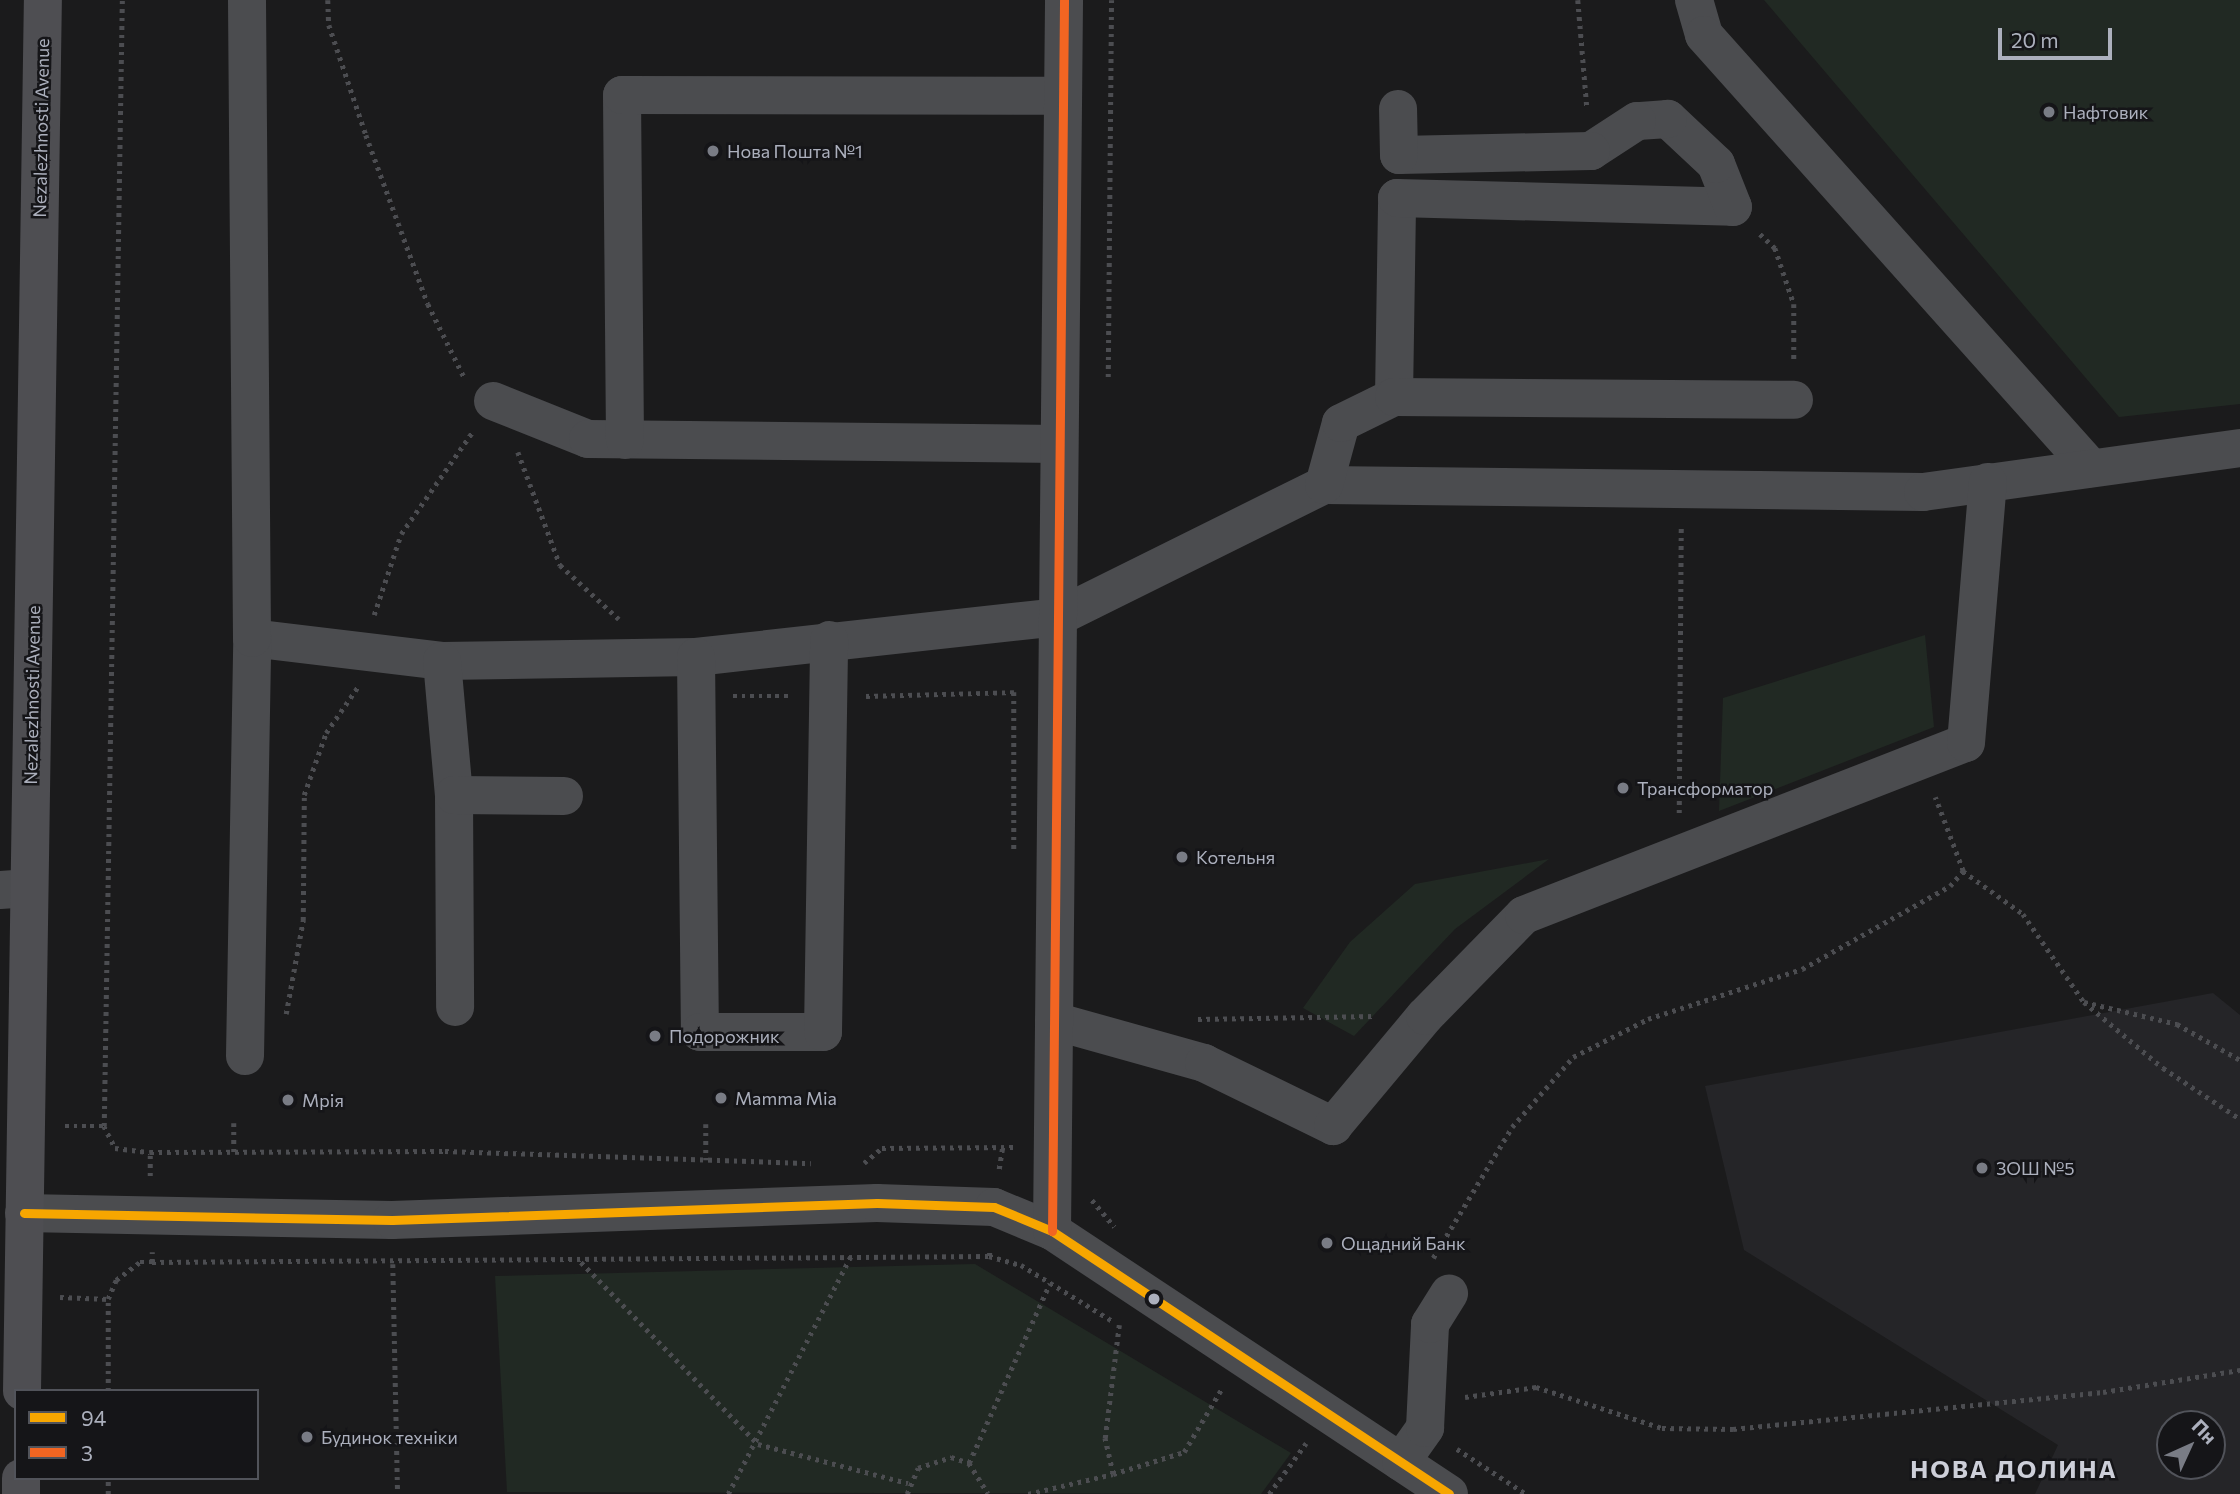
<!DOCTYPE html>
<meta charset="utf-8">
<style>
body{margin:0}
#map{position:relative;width:2240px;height:1494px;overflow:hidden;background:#1b1b1c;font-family:Commissioner,sans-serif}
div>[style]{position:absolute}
.built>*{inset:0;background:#252528}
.green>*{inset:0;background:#212923}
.path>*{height:4.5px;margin-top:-2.25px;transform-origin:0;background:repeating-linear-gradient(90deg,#4c4d51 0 3.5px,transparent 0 8.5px)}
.minor>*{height:38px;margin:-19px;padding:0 19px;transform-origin:19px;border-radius:19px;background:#4b4c4f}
.major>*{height:38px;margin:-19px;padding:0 19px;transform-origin:19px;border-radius:19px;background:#4e4e52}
.bus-1>*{height:9px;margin:-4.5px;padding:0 4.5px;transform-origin:4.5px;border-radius:4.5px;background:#f7a600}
.bus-2>*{height:9px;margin:-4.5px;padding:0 4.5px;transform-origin:4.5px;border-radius:4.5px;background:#f26522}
.dots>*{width:19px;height:19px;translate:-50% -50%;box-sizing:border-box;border:4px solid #151518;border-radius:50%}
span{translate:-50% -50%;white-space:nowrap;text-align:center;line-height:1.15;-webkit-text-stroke:5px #151518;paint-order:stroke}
.poi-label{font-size:18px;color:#acb0bd}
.left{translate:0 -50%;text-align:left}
.street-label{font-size:18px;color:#acb0bd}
.district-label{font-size:24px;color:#cdcfd9;font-weight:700;letter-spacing:2px}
.legend{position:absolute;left:14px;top:1389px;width:245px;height:91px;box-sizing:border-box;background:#151518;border:2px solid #51535a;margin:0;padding:9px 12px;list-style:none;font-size:21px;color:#acb0bd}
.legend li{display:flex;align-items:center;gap:14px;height:35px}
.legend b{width:35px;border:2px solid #51535a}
.north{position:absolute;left:2156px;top:1410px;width:70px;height:70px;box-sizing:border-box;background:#151518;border:2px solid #51535a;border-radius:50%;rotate:45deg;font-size:19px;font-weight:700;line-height:28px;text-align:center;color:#acb0bd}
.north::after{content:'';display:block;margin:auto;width:24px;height:32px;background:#797c85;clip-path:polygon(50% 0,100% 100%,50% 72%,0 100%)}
.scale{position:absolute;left:1998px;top:28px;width:114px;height:32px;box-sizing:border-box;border:4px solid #acb0bd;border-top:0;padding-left:9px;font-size:21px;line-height:24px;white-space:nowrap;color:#acb0bd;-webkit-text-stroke:5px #151518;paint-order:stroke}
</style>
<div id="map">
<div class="built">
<i style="clip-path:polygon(evenodd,2213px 993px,2240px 1015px,2240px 1494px,2035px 1494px,2058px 1445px,1744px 1250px,1705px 1086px,2213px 993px,2170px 1424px,2212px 1424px,2212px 1466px,2170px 1466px,2170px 1424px)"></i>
</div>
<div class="green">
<i style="clip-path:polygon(1764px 0,2240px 0,2240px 404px,2119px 417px)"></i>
<i style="clip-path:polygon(1925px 635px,1934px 727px,1719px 811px,1723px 698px)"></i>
<i style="clip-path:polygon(1549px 859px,1455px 929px,1354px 1036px,1303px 1008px,1350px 942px,1415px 884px)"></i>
<i style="clip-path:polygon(975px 1264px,1291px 1453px,1261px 1494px,507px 1492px,495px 1276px)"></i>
</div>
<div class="path">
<i style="left:328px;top:0;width:25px;rotate:88deg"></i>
<i style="left:329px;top:25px;width:116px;rotate:71.4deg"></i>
<i style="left:366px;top:135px;width:180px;rotate:69.9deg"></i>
<i style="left:428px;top:304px;width:84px;rotate:63.7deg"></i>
<i style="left:1578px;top:0;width:107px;rotate:85.2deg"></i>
<i style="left:1760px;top:234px;width:21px;rotate:43deg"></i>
<i style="left:1775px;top:248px;width:59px;rotate:71.3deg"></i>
<i style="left:1794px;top:304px;width:59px;rotate:90deg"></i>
<i style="left:1108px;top:377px;width:377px;rotate:-89.5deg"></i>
<i style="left:518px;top:452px;width:121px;rotate:69.6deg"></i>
<i style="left:560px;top:565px;width:80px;rotate:42.5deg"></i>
<i style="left:374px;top:615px;width:85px;rotate:-71.6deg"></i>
<i style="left:401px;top:534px;width:126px;rotate:-55deg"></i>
<i style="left:733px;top:696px;width:57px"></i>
<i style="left:866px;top:696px;width:148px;rotate:-1.5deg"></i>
<i style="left:1014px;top:692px;width:157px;rotate:90deg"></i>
<i style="left:1679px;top:813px;width:285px;rotate:-89.6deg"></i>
<i style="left:1963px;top:871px;width:74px;rotate:35.6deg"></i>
<i style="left:2023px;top:914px;width:107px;rotate:55.3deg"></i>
<i style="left:2084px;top:1002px;width:96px;rotate:13.3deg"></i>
<i style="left:2177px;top:1024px;width:73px;rotate:29.7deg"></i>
<i style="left:2084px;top:1002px;width:103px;rotate:39.9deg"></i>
<i style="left:2163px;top:1068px;width:92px;rotate:33.5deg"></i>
<i style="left:286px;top:1014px;width:96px;rotate:-79.7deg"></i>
<i style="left:303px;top:920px;width:125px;rotate:-89.5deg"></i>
<i style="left:304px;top:795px;width:66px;rotate:-70.5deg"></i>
<i style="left:326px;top:733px;width:55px;rotate:-55.4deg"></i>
<i style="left:1198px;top:1019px;width:177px;rotate:-1deg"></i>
<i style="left:234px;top:1123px;width:29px;rotate:90deg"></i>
<i style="left:706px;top:1124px;width:36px;rotate:90deg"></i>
<i style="left:65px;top:1126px;width:39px"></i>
<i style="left:104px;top:1126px;width:25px;rotate:63deg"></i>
<i style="left:115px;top:1148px;width:35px;rotate:7deg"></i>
<i style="left:150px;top:1152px;width:295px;rotate:-0.2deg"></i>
<i style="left:445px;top:1151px;width:366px;rotate:1.9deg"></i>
<i style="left:104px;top:1126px;width:1126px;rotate:-89.08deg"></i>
<i style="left:864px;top:1163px;width:23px;rotate:-40deg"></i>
<i style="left:882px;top:1148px;width:132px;rotate:-0.4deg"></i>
<i style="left:999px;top:1169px;width:24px;rotate:-81deg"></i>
<i style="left:150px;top:1176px;width:24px;rotate:-90deg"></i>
<i style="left:1092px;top:1200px;width:35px;rotate:50deg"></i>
<i style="left:989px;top:1256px;width:33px;rotate:16deg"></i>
<i style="left:1021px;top:1265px;width:109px;rotate:31.5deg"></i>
<i style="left:1433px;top:1258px;width:153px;rotate:-58.9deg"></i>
<i style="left:1512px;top:1127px;width:93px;rotate:-48.9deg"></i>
<i style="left:1573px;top:1057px;width:84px;rotate:-26.9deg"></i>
<i style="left:1648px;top:1019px;width:162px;rotate:-18deg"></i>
<i style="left:1802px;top:969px;width:170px;rotate:-29.3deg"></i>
<i style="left:1950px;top:886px;width:20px;rotate:-49deg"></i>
<i style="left:1963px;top:871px;width:79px;rotate:-110.7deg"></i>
<i style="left:152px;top:1262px;width:837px;rotate:-0.41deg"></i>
<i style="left:989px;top:1256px;width:8px;rotate:-83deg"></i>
<i style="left:581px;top:1262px;width:254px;rotate:45.8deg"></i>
<i style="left:758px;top:1444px;width:155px;rotate:14.6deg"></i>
<i style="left:393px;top:1264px;width:230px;rotate:88.8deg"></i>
<i style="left:60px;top:1297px;width:48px;rotate:2.4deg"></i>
<i style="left:108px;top:1299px;width:21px;rotate:-67deg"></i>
<i style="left:116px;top:1280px;width:30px;rotate:-37deg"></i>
<i style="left:140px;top:1262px;width:12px"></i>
<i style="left:152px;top:1262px;width:10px;rotate:-90deg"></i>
<i style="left:108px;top:1391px;width:92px;rotate:-90deg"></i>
<i style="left:1465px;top:1397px;width:72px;rotate:-8deg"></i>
<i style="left:1536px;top:1387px;width:133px;rotate:18deg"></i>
<i style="left:1662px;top:1428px;width:71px;rotate:0.8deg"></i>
<i style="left:1733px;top:1429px;width:372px;rotate:-5.7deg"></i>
<i style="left:2103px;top:1392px;width:139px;rotate:-9.1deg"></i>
<i style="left:1457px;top:1449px;width:82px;rotate:33.1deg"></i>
<i style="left:969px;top:1463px;width:197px;rotate:-65.8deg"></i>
<i style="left:1113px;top:1474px;width:74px;rotate:-17.2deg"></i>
<i style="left:1184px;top:1452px;width:72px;rotate:-59.2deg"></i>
<i style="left:108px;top:1494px;width:16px;rotate:-90deg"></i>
<i style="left:728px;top:1494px;width:270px;rotate:-62.7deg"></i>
<i style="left:907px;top:1494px;width:28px;rotate:-67deg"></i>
<i style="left:918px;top:1468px;width:35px;rotate:-18deg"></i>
<i style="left:951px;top:1457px;width:19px;rotate:18deg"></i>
<i style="left:969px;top:1463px;width:36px;rotate:58deg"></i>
<i style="left:1028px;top:1494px;width:87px;rotate:-13.2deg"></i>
<i style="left:1113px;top:1474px;width:37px;rotate:-103deg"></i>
<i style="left:1105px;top:1438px;width:114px;rotate:-82.9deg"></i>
<i style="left:1269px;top:1494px;width:63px;rotate:-54deg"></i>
</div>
<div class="minor">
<i style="left:1694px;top:0;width:36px;rotate:74deg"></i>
<i style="left:1704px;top:35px;width:581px;rotate:48.21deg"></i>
<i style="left:1394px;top:397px;width:199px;rotate:-89.1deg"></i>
<i style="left:1397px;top:198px;width:336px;rotate:1.5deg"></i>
<i style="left:1733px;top:207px;width:46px;rotate:-111.6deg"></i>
<i style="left:1716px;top:164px;width:66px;rotate:-136.8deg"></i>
<i style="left:1668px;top:119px;width:31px;rotate:176deg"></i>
<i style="left:1637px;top:121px;width:55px;rotate:146.9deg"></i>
<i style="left:1591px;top:151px;width:192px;rotate:178.8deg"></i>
<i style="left:1399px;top:155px;width:46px;rotate:-91.2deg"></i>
<i style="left:493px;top:401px;width:102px;rotate:21.8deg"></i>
<i style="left:588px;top:439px;width:471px;rotate:0.6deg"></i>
<i style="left:625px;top:440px;width:345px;rotate:-90.5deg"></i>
<i style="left:622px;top:95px;width:441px;rotate:0.1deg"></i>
<i style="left:1324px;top:485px;width:599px;rotate:0.67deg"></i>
<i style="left:1923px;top:492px;width:320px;rotate:-7.9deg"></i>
<i style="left:252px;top:638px;width:191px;rotate:6.9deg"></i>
<i style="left:442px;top:661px;width:254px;rotate:-0.9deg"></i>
<i style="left:696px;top:657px;width:364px;rotate:-6.3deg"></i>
<i style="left:1058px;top:617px;width:297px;rotate:-26.4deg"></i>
<i style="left:1324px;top:485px;width:64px;rotate:-74.7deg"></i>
<i style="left:1341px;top:423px;width:59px;rotate:-26.1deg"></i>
<i style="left:1394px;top:397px;width:400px;rotate:0.4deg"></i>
<i style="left:696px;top:657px;width:375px;rotate:89.4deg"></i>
<i style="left:700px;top:1032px;width:123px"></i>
<i style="left:823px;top:1032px;width:392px;rotate:-89.1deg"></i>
<i style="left:442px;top:661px;width:135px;rotate:84.9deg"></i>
<i style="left:454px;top:795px;width:212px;rotate:89.7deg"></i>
<i style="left:454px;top:795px;width:110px;rotate:0.5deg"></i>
<i style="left:0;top:890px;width:29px;rotate:-4deg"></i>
<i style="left:1054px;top:1021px;width:156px;rotate:15.6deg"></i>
<i style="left:1204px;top:1063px;width:144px;rotate:26deg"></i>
<i style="left:1333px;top:1126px;width:143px;rotate:-50.1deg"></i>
<i style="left:1425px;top:1016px;width:141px;rotate:-45.6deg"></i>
<i style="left:1524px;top:915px;width:474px;rotate:-21.3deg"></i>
<i style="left:1966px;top:743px;width:262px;rotate:-85.2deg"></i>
<i style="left:245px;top:1056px;width:418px;rotate:-89deg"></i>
<i style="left:252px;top:638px;width:638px;rotate:-90.45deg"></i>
<i style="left:24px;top:1213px;width:368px;rotate:1.1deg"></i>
<i style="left:392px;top:1220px;width:485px;rotate:-2deg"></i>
<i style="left:877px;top:1203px;width:117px;rotate:2deg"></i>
<i style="left:994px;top:1207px;width:63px;rotate:22.5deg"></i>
<i style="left:1052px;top:1231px;width:476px;rotate:33.5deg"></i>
<i style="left:1052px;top:1231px;width:1231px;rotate:-89.44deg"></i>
<i style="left:1401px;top:1462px;width:42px;rotate:-54.8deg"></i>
<i style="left:1425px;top:1428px;width:104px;rotate:-87.2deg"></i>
<i style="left:1430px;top:1324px;width:36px;rotate:-58deg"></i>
</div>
<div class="major">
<i style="left:22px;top:1391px;width:1391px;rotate:-89.14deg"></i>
<i style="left:21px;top:1494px;width:16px;rotate:-90deg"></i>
</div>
<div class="bus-1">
<i style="left:24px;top:1213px;width:368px;rotate:1.1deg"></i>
<i style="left:392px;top:1220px;width:485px;rotate:-2deg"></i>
<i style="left:877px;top:1203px;width:117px;rotate:2deg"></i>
<i style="left:994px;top:1207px;width:63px;rotate:22.5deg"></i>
<i style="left:1052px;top:1231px;width:476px;rotate:33.5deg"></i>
</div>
<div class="bus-2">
<i style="left:1052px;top:1231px;width:1231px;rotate:-89.44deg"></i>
</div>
<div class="dots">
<i style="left:2049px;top:112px;background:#797c85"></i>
<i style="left:713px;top:151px;background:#797c85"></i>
<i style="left:1623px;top:788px;background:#797c85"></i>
<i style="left:1182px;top:857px;background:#797c85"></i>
<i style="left:655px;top:1036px;background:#797c85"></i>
<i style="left:721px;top:1098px;background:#797c85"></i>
<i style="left:288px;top:1100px;background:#797c85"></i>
<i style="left:1982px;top:1168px;background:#797c85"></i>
<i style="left:1327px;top:1243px;background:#797c85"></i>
<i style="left:1154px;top:1299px;background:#acb0bd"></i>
<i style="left:307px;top:1437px;background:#797c85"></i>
</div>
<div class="poi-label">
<span class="left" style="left:2063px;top:112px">Нафтовик</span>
<span class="left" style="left:727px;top:151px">Нова Пошта №1</span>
<span class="left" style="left:1637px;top:788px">Трансформатор</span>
<span class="left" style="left:1196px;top:857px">Котельня</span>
<span class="left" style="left:669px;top:1036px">Подорожник</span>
<span class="left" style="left:735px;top:1098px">Mamma Mia</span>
<span class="left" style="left:302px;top:1100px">Мрія</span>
<span class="left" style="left:1996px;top:1168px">ЗОШ №5</span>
<span class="left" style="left:1341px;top:1243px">Ощадний Банк</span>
<span class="left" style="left:321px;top:1437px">Будинок техніки</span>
</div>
<div class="street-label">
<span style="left:41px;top:128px;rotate:-89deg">Nezalezhnosti Avenue</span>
<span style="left:32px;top:695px;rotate:-89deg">Nezalezhnosti Avenue</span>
</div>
<div class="district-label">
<span style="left:2014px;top:1469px">НОВА ДОЛИНА</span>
</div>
<ul class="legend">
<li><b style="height:9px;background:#f7a600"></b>94</li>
<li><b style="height:9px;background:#f26522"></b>3</li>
</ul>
<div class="north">Пн</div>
<div class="scale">20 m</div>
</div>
